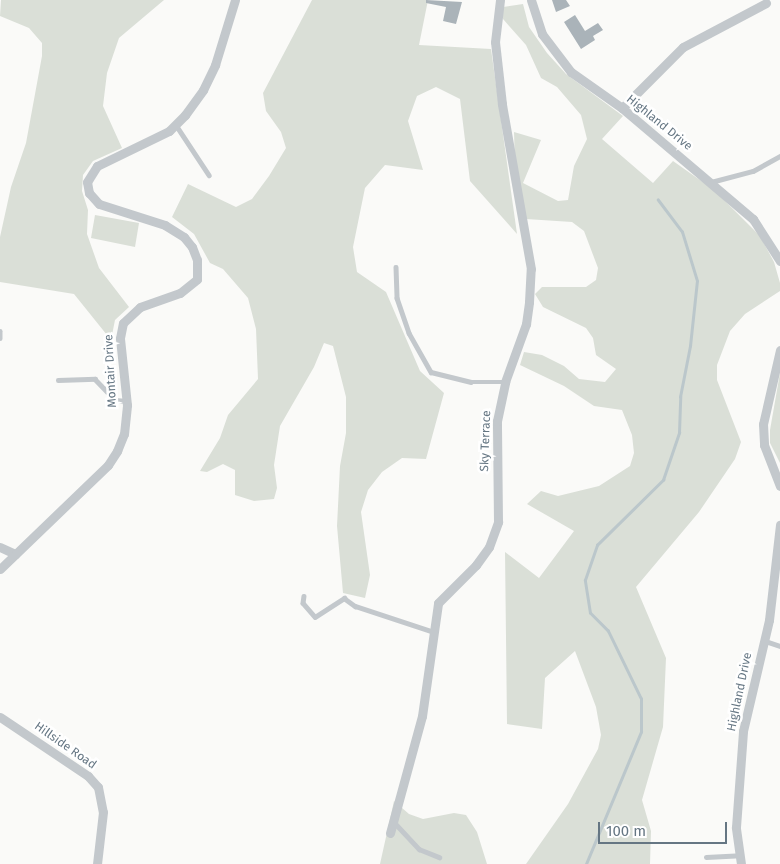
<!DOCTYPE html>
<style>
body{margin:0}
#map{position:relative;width:780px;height:864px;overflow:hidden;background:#fafaf8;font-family:"Fira Sans",sans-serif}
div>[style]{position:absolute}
.green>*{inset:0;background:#dadfd7}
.stream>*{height:2.5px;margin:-1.25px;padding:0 1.25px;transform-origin:1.25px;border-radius:1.25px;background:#bbc7cb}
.building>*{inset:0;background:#aab3b9}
.service>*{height:4.5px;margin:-2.25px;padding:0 2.25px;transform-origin:2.25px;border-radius:2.25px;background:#c3c8cc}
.minor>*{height:9px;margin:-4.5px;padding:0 4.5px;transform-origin:4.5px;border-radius:4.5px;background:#c3c8cc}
span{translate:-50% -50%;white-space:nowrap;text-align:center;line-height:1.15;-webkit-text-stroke:5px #fff;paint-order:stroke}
.street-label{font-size:12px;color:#657683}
.scale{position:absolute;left:598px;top:822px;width:129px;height:22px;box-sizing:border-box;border:2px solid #657683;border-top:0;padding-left:6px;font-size:15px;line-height:18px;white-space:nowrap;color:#657683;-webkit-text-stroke:4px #fff;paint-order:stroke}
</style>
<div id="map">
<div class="green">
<i style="clip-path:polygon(1px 0,164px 0,119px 38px,107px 73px,103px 106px,122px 148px,93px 161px,83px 175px,82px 191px,88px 210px,87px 234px,99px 268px,129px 307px,115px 320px,111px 340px,74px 294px,0 282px,0 237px,11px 187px,26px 143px,42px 56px,42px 43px,29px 28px,0 16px)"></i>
<i style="clip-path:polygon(312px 0,428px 0,419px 45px,491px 49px,517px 234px,470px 181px,460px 99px,436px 87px,417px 96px,408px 121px,423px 170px,385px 165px,365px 188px,353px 247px,357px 272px,386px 292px,420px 371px,444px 393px,426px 459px,402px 458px,382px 472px,368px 490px,361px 512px,370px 575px,365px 598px,343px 593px,337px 526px,340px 466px,346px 433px,346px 397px,333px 346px,324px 343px,314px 367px,280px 426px,274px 465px,277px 488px,274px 499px,254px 501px,235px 495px,235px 470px,223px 464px,207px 472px,200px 471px,220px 438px,228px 415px,258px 379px,256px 329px,248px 298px,223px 269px,210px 263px,194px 234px,172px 217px,188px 184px,236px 207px,252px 199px,269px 176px,286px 148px,281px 132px,266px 111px,263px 93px)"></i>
<i style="clip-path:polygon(523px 4px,529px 27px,547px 53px,566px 74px,623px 116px,602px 139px,653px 183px,673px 161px,714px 190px,760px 236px,774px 262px,780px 283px,780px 291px,745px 314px,730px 331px,717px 365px,717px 380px,741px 442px,735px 459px,699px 512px,636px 587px,666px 658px,663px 727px,642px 800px,651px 831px,650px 864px,526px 864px,568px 804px,598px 749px,601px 735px,596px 707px,575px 651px,545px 678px,542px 729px,507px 724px,505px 552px,539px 578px,574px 531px,527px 504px,541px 491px,558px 496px,599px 486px,630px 466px,634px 453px,632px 435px,622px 410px,594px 406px,564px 386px,520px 365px,524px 352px,542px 355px,564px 366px,579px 379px,605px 382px,616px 369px,596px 355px,593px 338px,586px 328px,543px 307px,535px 294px,542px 287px,586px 287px,596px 280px,598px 268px,584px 231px,572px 222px,526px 219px,515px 167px,514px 132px,541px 140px,523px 183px,558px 201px,568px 200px,574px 166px,587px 139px,581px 115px,557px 87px,541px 78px,526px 45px,503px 19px,503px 7px)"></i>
<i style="clip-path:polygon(95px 215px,139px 223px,135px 247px,91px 238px)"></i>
<i style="clip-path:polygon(780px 373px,780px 463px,770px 443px,770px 430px)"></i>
<i style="clip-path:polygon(394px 801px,409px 814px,423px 819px,454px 813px,466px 815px,477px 832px,487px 864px,380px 864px)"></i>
</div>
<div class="stream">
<i style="left:586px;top:864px;width:143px;rotate:-67.4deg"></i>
<i style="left:641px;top:732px;width:33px;rotate:-90deg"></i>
<i style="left:641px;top:699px;width:76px;rotate:-115.9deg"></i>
<i style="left:608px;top:631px;width:25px;rotate:-135deg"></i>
<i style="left:590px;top:613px;width:33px;rotate:-99deg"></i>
<i style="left:585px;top:580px;width:37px;rotate:-71deg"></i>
<i style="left:597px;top:545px;width:93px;rotate:-44.6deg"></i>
<i style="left:663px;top:480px;width:50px;rotate:-71.2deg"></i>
<i style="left:679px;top:433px;width:36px;rotate:-88deg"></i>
<i style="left:680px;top:397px;width:52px;rotate:-78.9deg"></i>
<i style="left:690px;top:346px;width:65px;rotate:-83.9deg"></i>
<i style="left:697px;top:281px;width:51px;rotate:-107deg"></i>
<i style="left:682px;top:232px;width:40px;rotate:-127deg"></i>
</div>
<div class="building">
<i style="clip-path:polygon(426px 0,462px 2px,456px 24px,443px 21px,446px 7px,426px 3px)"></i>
<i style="clip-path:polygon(552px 0,566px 0,570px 6px,556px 12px)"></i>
<i style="clip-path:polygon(575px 15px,585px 31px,598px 23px,603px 30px,593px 36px,595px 40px,581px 49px,564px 22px)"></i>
</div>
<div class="service">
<i style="left:176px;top:125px;width:60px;rotate:56.6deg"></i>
<i style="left:711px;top:182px;width:43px;rotate:-14.7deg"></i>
<i style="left:753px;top:171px;width:31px;rotate:-29deg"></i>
<i style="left:396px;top:267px;width:31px;rotate:88deg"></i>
<i style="left:397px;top:298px;width:37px;rotate:71deg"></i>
<i style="left:409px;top:333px;width:45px;rotate:60.6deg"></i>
<i style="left:431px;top:372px;width:41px;rotate:14deg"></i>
<i style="left:471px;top:382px;width:34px"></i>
<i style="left:0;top:331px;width:7px;rotate:90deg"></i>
<i style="left:58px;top:380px;width:37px;rotate:-2deg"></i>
<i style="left:95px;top:379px;width:29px;rotate:46deg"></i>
<i style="left:115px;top:400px;width:12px;rotate:5deg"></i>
<i style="left:304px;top:596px;width:7px;rotate:98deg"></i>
<i style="left:303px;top:603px;width:18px;rotate:49deg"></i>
<i style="left:315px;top:617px;width:35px;rotate:-33deg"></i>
<i style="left:344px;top:598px;width:14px;rotate:36deg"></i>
<i style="left:355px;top:606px;width:80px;rotate:18.2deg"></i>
<i style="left:765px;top:641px;width:16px;rotate:18deg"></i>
<i style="left:394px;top:822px;width:37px;rotate:47deg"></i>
<i style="left:419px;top:849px;width:22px;rotate:22deg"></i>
<i style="left:706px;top:857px;width:34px;rotate:-3deg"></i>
</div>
<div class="minor">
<i style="left:531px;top:0;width:36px;rotate:72deg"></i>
<i style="left:542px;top:34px;width:48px;rotate:52.7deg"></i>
<i style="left:571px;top:72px;width:62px;rotate:35.2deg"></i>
<i style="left:622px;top:108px;width:172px;rotate:40.3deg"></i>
<i style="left:753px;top:219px;width:50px;rotate:57.3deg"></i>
<i style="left:622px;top:108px;width:86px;rotate:-45deg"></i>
<i style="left:683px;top:47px;width:94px;rotate:-27.9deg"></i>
<i style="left:780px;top:350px;width:76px;rotate:102.9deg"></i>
<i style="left:763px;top:424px;width:21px;rotate:87deg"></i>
<i style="left:764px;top:445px;width:44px;rotate:68.7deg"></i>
<i style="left:0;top:547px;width:17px;rotate:25deg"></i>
<i style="left:0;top:569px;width:150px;rotate:-43.9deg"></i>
<i style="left:108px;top:465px;width:17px;rotate:-57deg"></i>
<i style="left:117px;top:451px;width:18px;rotate:-68deg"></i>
<i style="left:124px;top:434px;width:29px;rotate:-84deg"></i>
<i style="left:127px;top:405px;width:67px;rotate:-96deg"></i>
<i style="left:120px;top:338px;width:15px;rotate:-79deg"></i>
<i style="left:123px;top:323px;width:23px;rotate:-43deg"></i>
<i style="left:140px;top:307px;width:42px;rotate:-19.3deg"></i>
<i style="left:180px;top:293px;width:22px;rotate:-39deg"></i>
<i style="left:197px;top:279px;width:19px;rotate:-90deg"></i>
<i style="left:197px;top:260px;width:14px;rotate:-111deg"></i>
<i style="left:192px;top:247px;width:13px;rotate:-129deg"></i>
<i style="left:184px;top:237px;width:22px;rotate:-148deg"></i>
<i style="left:165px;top:225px;width:69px;rotate:-162.3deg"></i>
<i style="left:99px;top:204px;width:15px;rotate:-132deg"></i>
<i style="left:89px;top:193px;width:11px;rotate:-100deg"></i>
<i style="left:87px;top:182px;width:19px;rotate:-58deg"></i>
<i style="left:97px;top:166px;width:80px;rotate:-25.9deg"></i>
<i style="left:169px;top:131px;width:23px;rotate:-45deg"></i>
<i style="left:185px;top:115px;width:31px;rotate:-54deg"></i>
<i style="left:203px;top:90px;width:28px;rotate:-64deg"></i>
<i style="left:215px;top:65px;width:68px;rotate:-72.9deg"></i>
<i style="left:0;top:717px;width:106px;rotate:33.8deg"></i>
<i style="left:88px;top:776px;width:15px;rotate:48deg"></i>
<i style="left:98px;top:787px;width:25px;rotate:79deg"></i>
<i style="left:103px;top:812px;width:52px;rotate:96.6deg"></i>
<i style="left:390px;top:833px;width:121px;rotate:-74.7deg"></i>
<i style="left:422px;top:716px;width:114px;rotate:-81.9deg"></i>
<i style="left:438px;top:603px;width:54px;rotate:-45deg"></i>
<i style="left:476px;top:565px;width:22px;rotate:-54deg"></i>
<i style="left:489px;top:547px;width:27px;rotate:-70deg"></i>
<i style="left:498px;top:522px;width:101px;rotate:-90.6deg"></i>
<i style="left:497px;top:421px;width:40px;rotate:-78deg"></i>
<i style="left:505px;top:382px;width:62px;rotate:-70.1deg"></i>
<i style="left:526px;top:324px;width:22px;rotate:-82deg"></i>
<i style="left:529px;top:302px;width:33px;rotate:-87deg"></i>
<i style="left:531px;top:269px;width:168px;rotate:-100deg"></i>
<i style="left:502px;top:104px;width:62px;rotate:-96.4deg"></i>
<i style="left:495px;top:42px;width:42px;rotate:-83.2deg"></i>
<i style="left:741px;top:864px;width:37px;rotate:-98deg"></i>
<i style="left:736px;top:827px;width:96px;rotate:-85.8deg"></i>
<i style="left:743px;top:731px;width:114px;rotate:-76.8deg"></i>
<i style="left:769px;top:620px;width:96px;rotate:-83.4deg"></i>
</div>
<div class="street-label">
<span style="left:659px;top:123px;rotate:39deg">Highland Drive</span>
<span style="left:111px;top:371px;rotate:-93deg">Montair Drive</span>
<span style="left:486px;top:441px;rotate:-88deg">Sky Terrace</span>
<span style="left:740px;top:692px;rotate:-78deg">Highland Drive</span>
<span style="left:65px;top:746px;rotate:35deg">Hillside Road</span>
</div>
<div class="scale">100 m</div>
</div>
